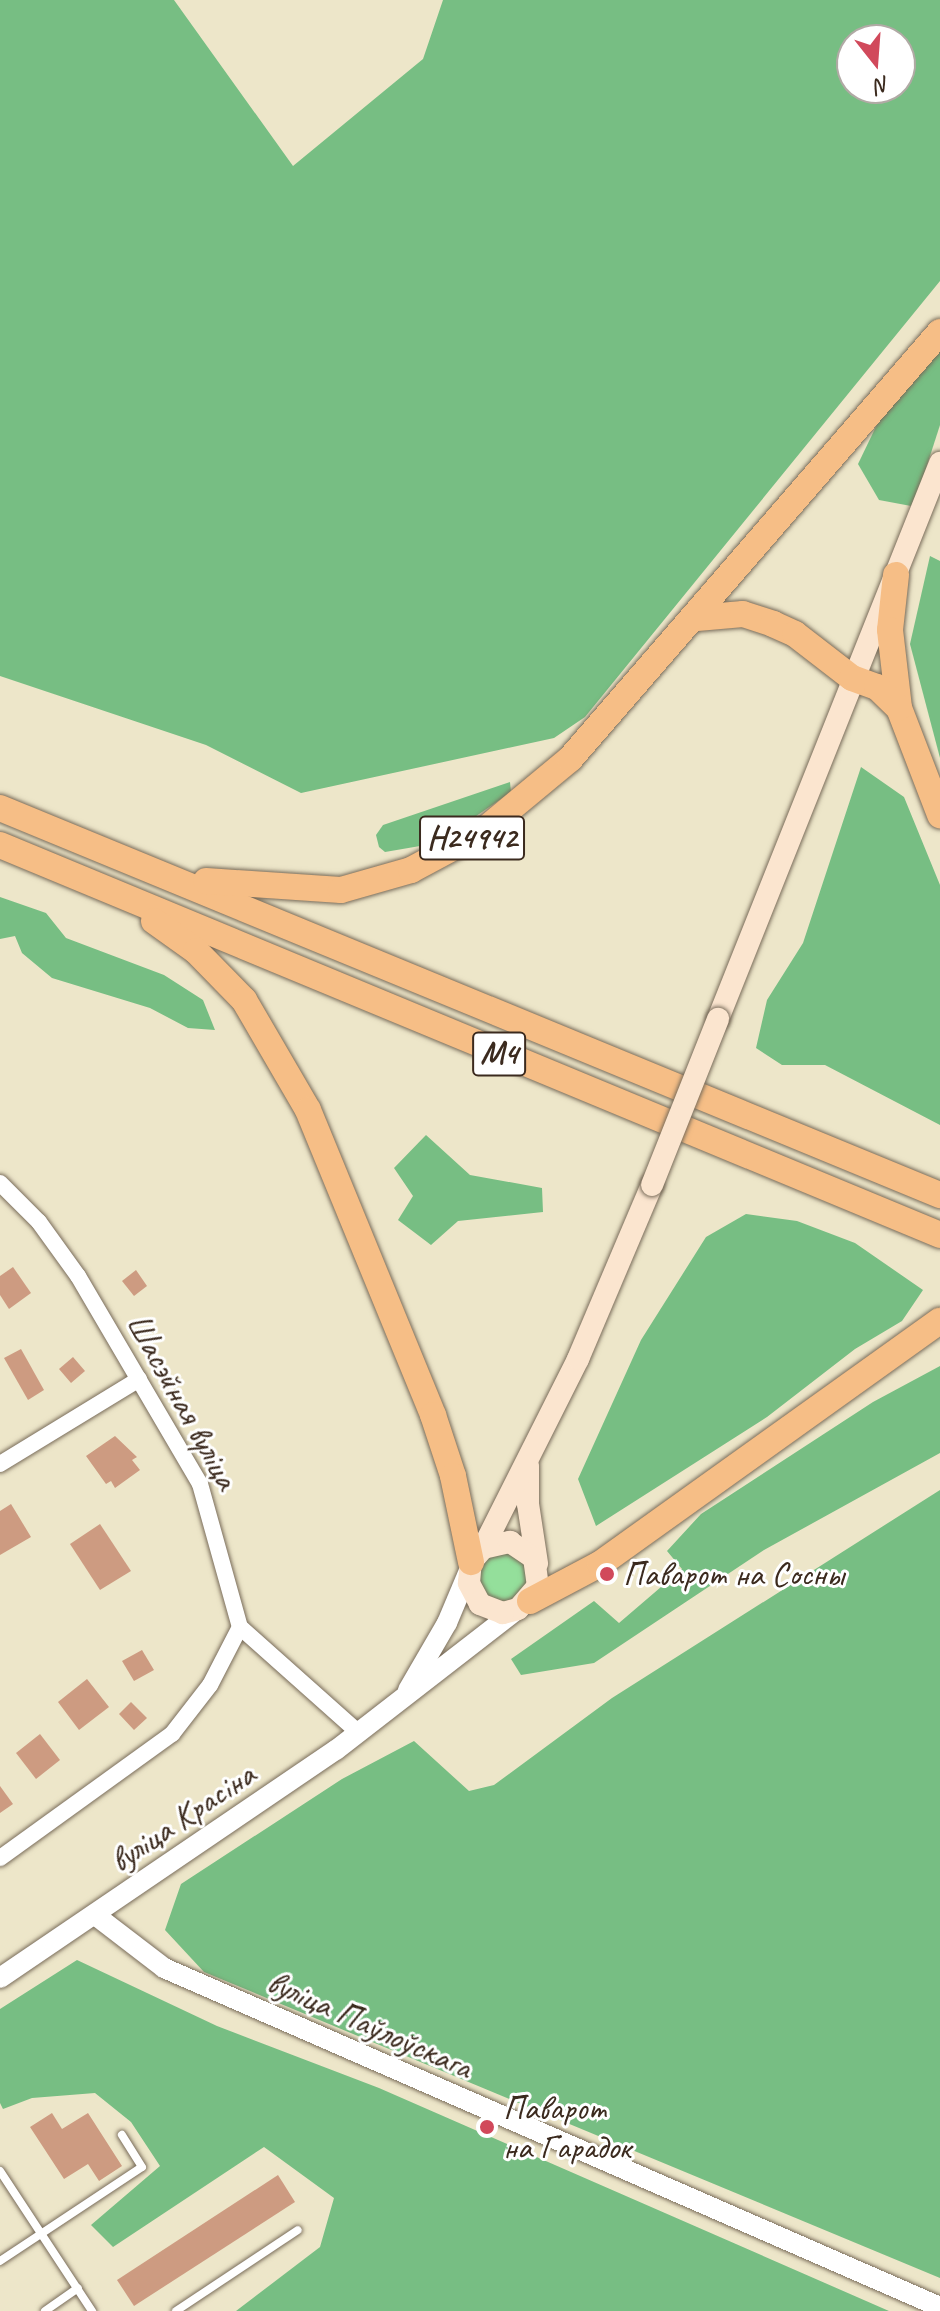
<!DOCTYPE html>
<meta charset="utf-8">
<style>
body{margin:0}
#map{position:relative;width:940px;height:2311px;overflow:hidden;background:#ede6c9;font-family:Caveat,sans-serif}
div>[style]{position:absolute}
.green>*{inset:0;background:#94df9b}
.round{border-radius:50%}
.forest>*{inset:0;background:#77be83}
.building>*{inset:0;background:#cd9b81}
.roads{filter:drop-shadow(0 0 2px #796c5a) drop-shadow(0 0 2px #796c5a)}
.service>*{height:8px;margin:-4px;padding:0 4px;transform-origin:4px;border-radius:4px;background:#fff}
.minor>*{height:16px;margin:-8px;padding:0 8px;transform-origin:8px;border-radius:8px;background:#fff}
.tertiary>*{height:20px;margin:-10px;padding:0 10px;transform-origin:10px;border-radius:10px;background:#fff}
.secondary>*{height:22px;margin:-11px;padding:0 11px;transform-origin:11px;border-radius:11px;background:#fbe5cf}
.trunk>*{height:26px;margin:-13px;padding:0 13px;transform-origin:13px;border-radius:13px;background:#f6be86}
.bridges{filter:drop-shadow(0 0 2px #796c5a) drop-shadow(0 0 2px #796c5a)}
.secondary-bridge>*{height:22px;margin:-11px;padding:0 11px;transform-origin:11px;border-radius:11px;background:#fbe5cf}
.dots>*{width:22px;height:22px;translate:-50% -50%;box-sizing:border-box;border:4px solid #fff;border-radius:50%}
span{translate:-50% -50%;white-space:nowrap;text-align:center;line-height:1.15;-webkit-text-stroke:6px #fff;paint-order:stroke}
.shield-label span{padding:2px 6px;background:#fff;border:2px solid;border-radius:6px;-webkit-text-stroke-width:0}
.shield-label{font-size:32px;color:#3b2a1e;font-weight:700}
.street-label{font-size:34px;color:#3b2a1e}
.poi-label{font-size:34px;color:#3b2a1e}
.left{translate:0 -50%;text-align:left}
.north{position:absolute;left:836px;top:24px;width:80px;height:80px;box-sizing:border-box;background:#fff;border:2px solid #b1aaa5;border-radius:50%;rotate:163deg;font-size:22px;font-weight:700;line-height:32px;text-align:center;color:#3b2a1e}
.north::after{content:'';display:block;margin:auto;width:28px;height:36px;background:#d1495b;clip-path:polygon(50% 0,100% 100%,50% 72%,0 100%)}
</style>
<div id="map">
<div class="green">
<i class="round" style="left:479px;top:1553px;width:48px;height:48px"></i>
</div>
<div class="forest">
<i style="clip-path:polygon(evenodd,0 0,174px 0,293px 166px,423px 59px,443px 0,940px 0,940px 281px,585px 717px,554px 738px,301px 793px,206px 745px,0 676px,0 0,852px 40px,900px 40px,900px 88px,852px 88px,852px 40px)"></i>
<i style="clip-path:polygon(940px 350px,940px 425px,920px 487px,911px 506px,879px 500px,858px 464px,884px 410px)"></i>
<i style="clip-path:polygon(930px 556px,940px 561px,940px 758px,910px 644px)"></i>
<i style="clip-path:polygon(861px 767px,904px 797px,940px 885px,940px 1125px,825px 1065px,782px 1065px,756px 1048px,767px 1000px,803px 943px)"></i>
<i style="clip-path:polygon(510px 782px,511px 792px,453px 832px,420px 846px,385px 852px,379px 847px,376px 835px,383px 825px)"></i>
<i style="clip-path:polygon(0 897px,46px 913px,66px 938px,164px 975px,203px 1000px,215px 1030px,188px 1028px,150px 1008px,52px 978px,22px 953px,15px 936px,0 939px)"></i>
<i style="clip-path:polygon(426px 1135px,470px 1175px,542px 1188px,543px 1212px,458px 1221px,431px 1245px,398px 1220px,413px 1196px,394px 1168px)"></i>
<i style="clip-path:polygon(746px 1214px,797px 1221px,855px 1243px,923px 1290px,902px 1321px,855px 1349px,767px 1417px,596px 1526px,578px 1479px,641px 1340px,706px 1237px)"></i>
<i style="clip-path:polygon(940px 1366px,940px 1453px,764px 1550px,594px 1663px,521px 1675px,511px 1659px,594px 1601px,619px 1623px,682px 1569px,667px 1551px,701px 1514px,873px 1402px)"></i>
<i style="clip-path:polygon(940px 1490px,940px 2278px,204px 1972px,165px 1930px,181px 1884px,342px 1779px,414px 1741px,469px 1791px,494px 1785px,612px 1698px)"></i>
<i style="clip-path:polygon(77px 1960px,217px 2026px,379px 2088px,889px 2311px,236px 2311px,320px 2247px,334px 2198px,264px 2147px,113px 2247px,91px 2225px,160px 2166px,131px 2122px,95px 2093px,32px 2098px,3px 2109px,0 2103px,0 2009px)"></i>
</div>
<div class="building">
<i style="clip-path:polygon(13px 1267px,31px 1293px,9px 1309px,0 1295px,0 1276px)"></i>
<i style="clip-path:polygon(136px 1270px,147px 1286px,134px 1296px,122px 1281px)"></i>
<i style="clip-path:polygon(21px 1349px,44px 1390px,28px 1400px,4px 1358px)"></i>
<i style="clip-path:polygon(73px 1357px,85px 1371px,71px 1383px,59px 1369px)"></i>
<i style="clip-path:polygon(115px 1436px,137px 1457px,132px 1460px,140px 1470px,115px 1488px,111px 1481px,106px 1484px,86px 1456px)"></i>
<i style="clip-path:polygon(11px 1504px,31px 1537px,0 1555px,0 1511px)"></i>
<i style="clip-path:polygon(100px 1524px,131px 1571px,100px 1590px,70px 1544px)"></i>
<i style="clip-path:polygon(142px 1650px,154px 1670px,134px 1681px,122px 1661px)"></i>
<i style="clip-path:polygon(87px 1679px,109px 1707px,79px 1730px,58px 1702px)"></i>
<i style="clip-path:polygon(131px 1702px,147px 1718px,134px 1730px,119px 1714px)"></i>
<i style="clip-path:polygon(40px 1734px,60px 1760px,36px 1779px,16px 1753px)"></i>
<i style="clip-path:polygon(0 1786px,13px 1804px,0 1813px)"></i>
<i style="clip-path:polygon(52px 2113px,62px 2129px,88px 2113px,122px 2166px,99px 2181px,88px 2164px,64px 2179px,30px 2127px)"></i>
<i style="clip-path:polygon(278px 2175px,295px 2202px,134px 2306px,117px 2280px)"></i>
</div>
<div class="roads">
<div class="service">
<i style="left:0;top:2171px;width:168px;rotate:56.7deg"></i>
<i style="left:0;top:2261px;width:170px;rotate:-33.5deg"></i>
<i style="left:142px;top:2167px;width:38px;rotate:-122deg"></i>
<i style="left:45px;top:2311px;width:40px;rotate:-34.9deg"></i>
<i style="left:176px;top:2311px;width:146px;rotate:-33.6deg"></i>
</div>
<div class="minor">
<i style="left:0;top:1183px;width:55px;rotate:45deg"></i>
<i style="left:39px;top:1222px;width:67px;rotate:54.2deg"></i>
<i style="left:78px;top:1276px;width:241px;rotate:59.6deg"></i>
<i style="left:200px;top:1484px;width:148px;rotate:74.4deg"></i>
<i style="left:240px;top:1627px;width:65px;rotate:117.3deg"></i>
<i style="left:210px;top:1685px;width:62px;rotate:127.8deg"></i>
<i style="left:172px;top:1734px;width:212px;rotate:144.2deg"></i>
<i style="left:0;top:1464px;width:163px;rotate:-31.4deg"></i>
<i style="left:240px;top:1627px;width:159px;rotate:41.7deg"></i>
</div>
<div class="tertiary">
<i style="left:408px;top:1690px;width:78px;rotate:-59.8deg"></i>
<i style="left:447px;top:1623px;width:54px;rotate:-67.2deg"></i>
<i style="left:95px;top:1915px;width:87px;rotate:37.5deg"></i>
<i style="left:164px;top:1968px;width:847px;rotate:23.6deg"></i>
<i style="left:0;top:1978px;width:406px;rotate:-34.2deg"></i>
<i style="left:336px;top:1750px;width:230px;rotate:-37.8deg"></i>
</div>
<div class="secondary">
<i style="left:718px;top:1019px;width:599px;rotate:-68.23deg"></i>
<i style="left:528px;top:1466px;width:38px;rotate:90deg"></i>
<i style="left:528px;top:1504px;width:60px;rotate:81.3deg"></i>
<i style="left:483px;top:1548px;width:28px;rotate:-13deg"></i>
<i style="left:510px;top:1542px;width:29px;rotate:34deg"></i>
<i style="left:534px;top:1558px;width:28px;rotate:82deg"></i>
<i style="left:538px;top:1586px;width:30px;rotate:131deg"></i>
<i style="left:518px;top:1609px;width:16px;rotate:165deg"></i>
<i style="left:503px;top:1613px;width:25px;rotate:-159deg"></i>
<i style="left:480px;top:1604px;width:24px;rotate:-118deg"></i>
<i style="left:469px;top:1583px;width:21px;rotate:-85deg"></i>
<i style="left:471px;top:1562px;width:18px;rotate:-49deg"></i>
<i style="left:483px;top:1548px;width:212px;rotate:-63.3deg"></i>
<i style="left:578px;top:1359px;width:189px;rotate:-67deg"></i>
</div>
<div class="trunk">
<i style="left:896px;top:575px;width:55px;rotate:96.2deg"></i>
<i style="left:890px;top:630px;width:79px;rotate:83.4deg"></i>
<i style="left:899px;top:708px;width:115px;rotate:69deg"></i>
<i style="left:697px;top:618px;width:46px;rotate:-5deg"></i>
<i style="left:743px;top:614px;width:32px;rotate:18deg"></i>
<i style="left:773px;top:624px;width:24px;rotate:24deg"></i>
<i style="left:795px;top:634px;width:72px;rotate:37.7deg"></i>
<i style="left:852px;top:678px;width:27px;rotate:20deg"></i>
<i style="left:877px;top:687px;width:30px;rotate:44deg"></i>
<i style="left:0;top:808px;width:1017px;rotate:22.38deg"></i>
<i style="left:0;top:845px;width:1018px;rotate:22.53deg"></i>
<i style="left:206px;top:881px;width:135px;rotate:3.8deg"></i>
<i style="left:341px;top:890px;width:73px;rotate:-15.9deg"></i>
<i style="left:411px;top:870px;width:81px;rotate:-28.2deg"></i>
<i style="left:482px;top:832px;width:114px;rotate:-39.7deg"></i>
<i style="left:570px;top:759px;width:565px;rotate:-49.09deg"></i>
<i style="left:154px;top:921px;width:52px;rotate:35.5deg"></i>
<i style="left:196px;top:951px;width:69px;rotate:45.6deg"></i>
<i style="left:244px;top:1000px;width:127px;rotate:59.8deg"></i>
<i style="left:308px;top:1110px;width:330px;rotate:67.7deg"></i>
<i style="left:433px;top:1415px;width:64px;rotate:71.8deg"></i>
<i style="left:453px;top:1476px;width:88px;rotate:78.2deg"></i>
<i style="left:530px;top:1601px;width:79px;rotate:-27.9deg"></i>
<i style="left:600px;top:1564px;width:418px;rotate:-35.6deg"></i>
</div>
</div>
<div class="bridges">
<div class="secondary-bridge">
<i style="left:652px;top:1185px;width:179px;rotate:-68.3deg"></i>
</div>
</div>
<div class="dots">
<i style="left:607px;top:1574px;background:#d1495b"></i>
<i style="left:487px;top:2127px;background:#d1495b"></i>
</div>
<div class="shield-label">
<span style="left:472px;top:838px">Н24942</span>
<span style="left:499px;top:1054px">М4</span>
</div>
<div class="street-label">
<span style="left:183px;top:1401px;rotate:61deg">Шасэйная вуліца</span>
<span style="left:182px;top:1817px;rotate:-34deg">вуліца Красіна</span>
<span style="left:370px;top:2024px;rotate:24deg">вуліца Паўлоўскага</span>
</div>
<div class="poi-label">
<span class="left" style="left:623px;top:1574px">Паварот на Сосны</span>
<span class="left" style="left:503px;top:2127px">Паварот<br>на Гарадок</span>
</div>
<div class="north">N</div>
</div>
